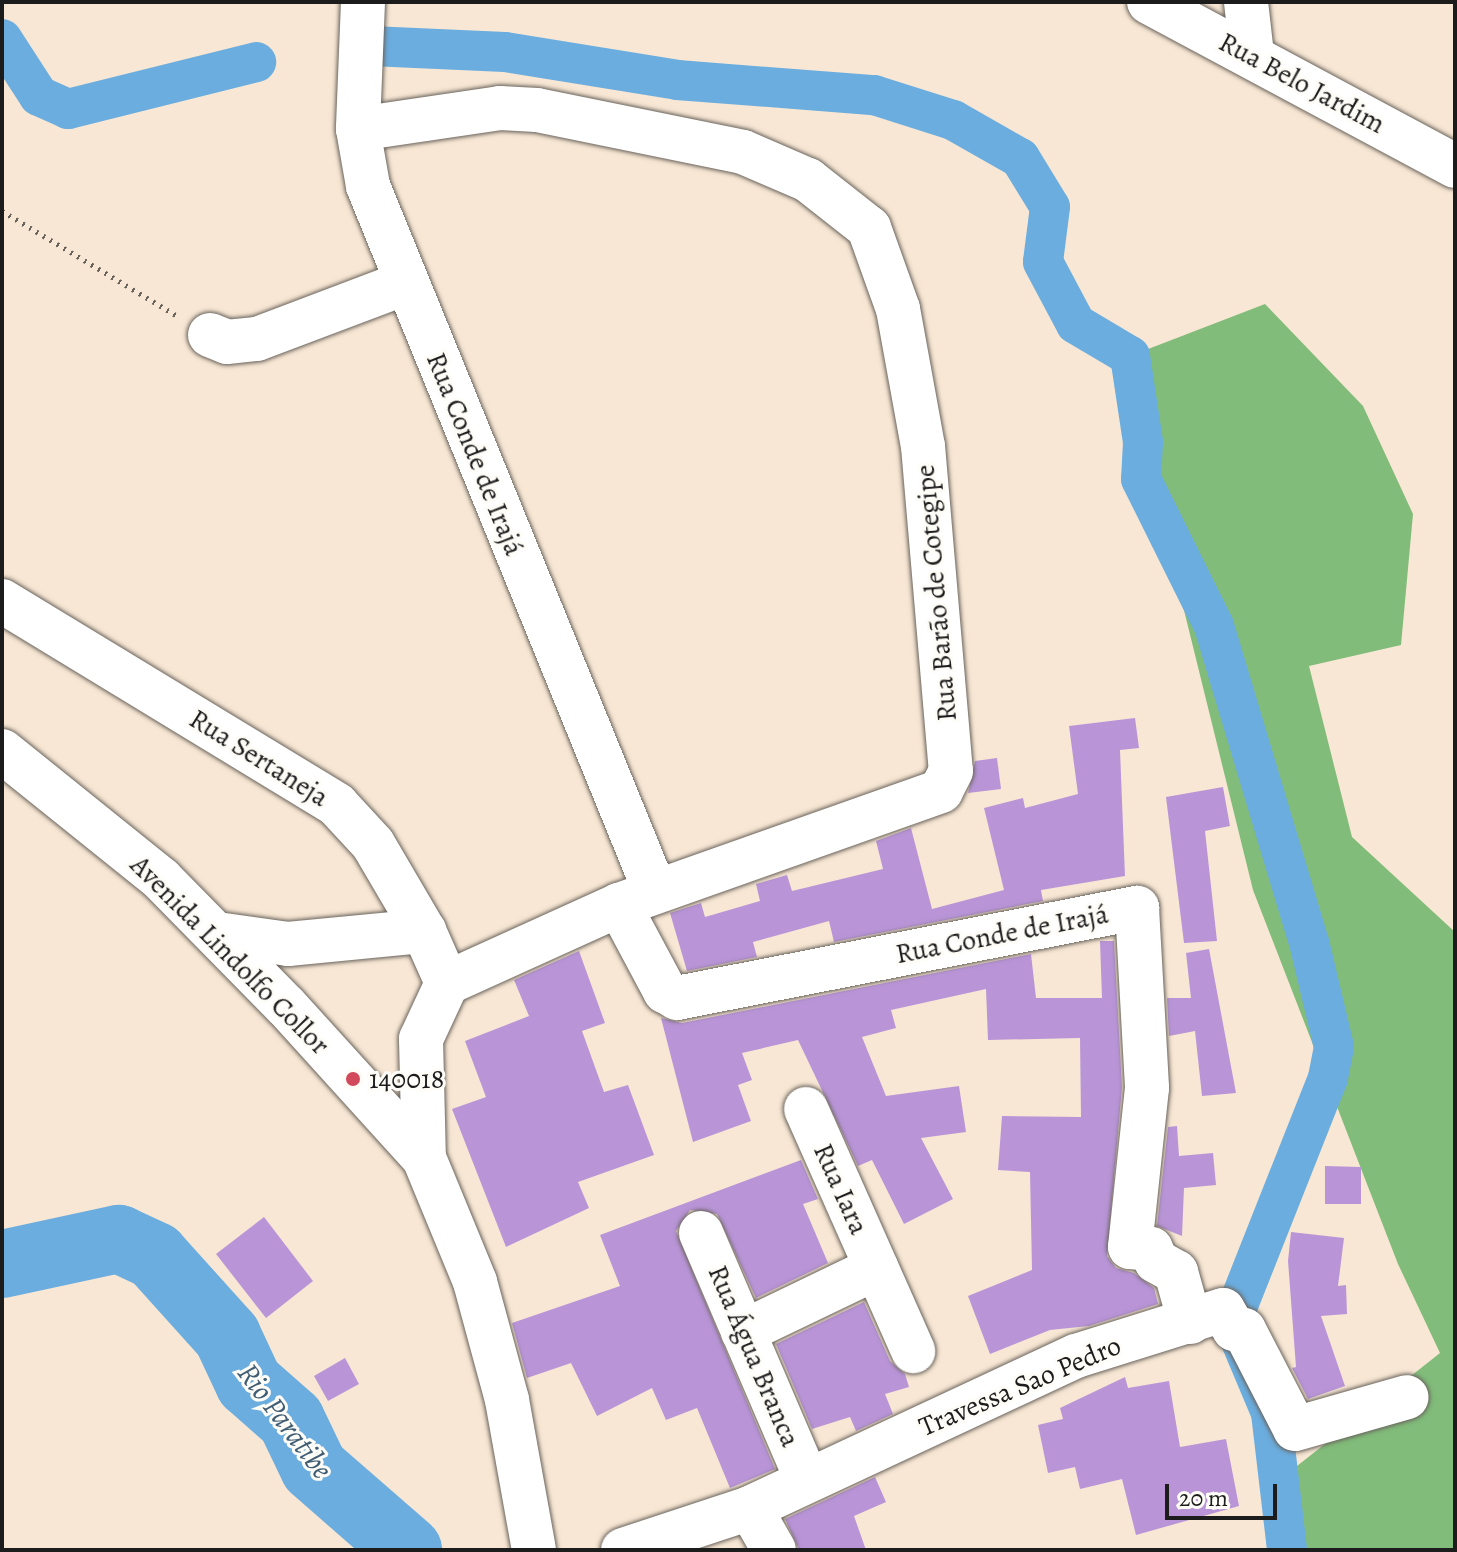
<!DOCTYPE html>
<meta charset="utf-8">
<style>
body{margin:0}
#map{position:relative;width:1457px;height:1552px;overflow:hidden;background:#f8e7d4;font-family:Alegreya,serif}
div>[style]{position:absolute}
.forest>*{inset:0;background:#81bc7a}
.canal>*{height:40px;margin:-20px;padding:0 20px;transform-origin:20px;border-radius:20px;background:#6baddf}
.river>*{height:68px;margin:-34px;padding:0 34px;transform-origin:34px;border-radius:34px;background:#6baddf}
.building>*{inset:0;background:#b995d8}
.path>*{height:5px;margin-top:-2.5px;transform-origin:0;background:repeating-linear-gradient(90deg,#69635c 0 2px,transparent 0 8px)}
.roads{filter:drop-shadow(0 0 2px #69635c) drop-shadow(0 0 2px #69635c)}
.minor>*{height:44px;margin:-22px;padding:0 22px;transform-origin:22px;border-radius:22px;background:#fff}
.major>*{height:44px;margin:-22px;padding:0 22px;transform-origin:22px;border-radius:22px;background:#fff}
.dots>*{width:22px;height:22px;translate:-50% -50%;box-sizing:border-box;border:4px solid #fdfcf7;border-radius:50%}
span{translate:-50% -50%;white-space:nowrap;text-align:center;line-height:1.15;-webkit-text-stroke:6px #fdfcf7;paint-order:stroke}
.street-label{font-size:28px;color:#1c1c1c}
.poi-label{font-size:28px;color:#1c1c1c}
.left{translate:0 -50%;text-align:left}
.water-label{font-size:30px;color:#405d74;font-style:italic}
.frame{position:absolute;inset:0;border:4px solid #1c1c1c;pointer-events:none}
.scale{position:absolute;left:1165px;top:1484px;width:112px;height:36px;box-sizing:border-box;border:4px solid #1c1c1c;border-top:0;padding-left:10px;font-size:24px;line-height:28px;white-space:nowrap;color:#1c1c1c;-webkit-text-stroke:6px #fdfcf7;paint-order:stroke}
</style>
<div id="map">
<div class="forest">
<i style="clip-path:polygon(1265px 304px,1363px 406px,1413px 514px,1401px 645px,1309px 666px,1352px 837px,1455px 932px,1455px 1550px,1303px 1550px,1297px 1466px,1440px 1353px,1398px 1264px,1253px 890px,1162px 521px,1130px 356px)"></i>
</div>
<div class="canal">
<i style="left:2px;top:39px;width:68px;rotate:57deg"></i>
<i style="left:39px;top:96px;width:32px;rotate:24deg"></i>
<i style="left:68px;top:109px;width:194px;rotate:-14deg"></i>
<i style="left:371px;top:46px;width:134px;rotate:2.6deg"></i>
<i style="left:505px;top:52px;width:174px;rotate:9.2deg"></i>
<i style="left:677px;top:80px;width:198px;rotate:4.4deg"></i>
<i style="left:874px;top:95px;width:83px;rotate:17.6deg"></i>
<i style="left:953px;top:120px;width:77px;rotate:29.6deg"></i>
<i style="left:1020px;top:158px;width:57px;rotate:58.5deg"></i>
<i style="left:1050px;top:207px;width:55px;rotate:97.3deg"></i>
<i style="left:1043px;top:262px;width:70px;rotate:62deg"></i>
<i style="left:1076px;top:324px;width:63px;rotate:30.7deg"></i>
<i style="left:1130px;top:356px;width:87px;rotate:81.4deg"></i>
<i style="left:1143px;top:442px;width:37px;rotate:93deg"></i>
<i style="left:1141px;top:479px;width:164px;rotate:63.6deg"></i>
<i style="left:1214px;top:626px;width:330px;rotate:73.3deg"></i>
<i style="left:1309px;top:942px;width:108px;rotate:76.6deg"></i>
<i style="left:1334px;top:1047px;width:32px;rotate:101deg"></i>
<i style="left:1328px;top:1078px;width:260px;rotate:111.6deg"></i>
<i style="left:1232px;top:1320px;width:101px;rotate:67.2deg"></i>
<i style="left:1271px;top:1413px;width:138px;rotate:83.3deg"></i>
</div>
<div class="river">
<i style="left:2px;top:1264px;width:120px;rotate:-12.1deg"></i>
<i style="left:119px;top:1239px;width:40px;rotate:25deg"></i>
<i style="left:155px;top:1256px;width:108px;rotate:48deg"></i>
<i style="left:227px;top:1336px;width:52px;rotate:64.9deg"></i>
<i style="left:249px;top:1383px;width:56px;rotate:41.4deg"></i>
<i style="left:291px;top:1420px;width:53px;rotate:64.4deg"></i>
<i style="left:314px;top:1468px;width:125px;rotate:41.1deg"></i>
</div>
<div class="building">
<i style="clip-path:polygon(1135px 718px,1139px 748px,1120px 750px,1125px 876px,1041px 890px,1043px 901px,834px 942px,829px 921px,753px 942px,757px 957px,687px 971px,670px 913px,701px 903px,705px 917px,760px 901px,756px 884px,787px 875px,792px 891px,883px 869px,876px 841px,911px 828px,932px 909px,1004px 890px,984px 808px,1023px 798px,1025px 808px,1078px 794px,1069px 726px)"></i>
<i style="clip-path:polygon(997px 758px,1001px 789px,968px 793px,975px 761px)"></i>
<i style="clip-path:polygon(1223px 787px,1230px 826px,1205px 831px,1217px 941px,1184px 943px,1166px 797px)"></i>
<i style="clip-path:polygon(1100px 941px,1114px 941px,1122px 1087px,1107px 1256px,1116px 1268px,1134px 1273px,1154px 1288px,1158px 1304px,1089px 1326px,1050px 1330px,990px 1354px,968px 1296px,1032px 1270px,1030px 1172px,998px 1170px,1002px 1116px,1081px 1117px,1080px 1038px,988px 1040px,986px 989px,891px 1010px,896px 1028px,862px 1037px,886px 1096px,959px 1086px,966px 1132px,921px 1138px,953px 1199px,904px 1224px,872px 1160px,858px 1166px,798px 1040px,742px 1053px,752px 1080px,738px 1085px,751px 1121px,693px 1142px,661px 1018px,682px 1023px,1031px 954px,1036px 998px,1102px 998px)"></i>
<i style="clip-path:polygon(1209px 949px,1236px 1093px,1202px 1096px,1195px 1031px,1169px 1036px,1167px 998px,1191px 998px,1186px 953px)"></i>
<i style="clip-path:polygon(579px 951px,605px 1023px,582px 1031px,604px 1092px,628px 1085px,654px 1155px,578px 1182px,589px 1208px,506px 1247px,452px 1109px,486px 1097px,465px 1041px,529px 1016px,514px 980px)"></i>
<i style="clip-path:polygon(1177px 1126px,1179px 1156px,1213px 1153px,1216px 1185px,1184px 1188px,1182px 1236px,1157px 1226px,1168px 1127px)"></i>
<i style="clip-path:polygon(801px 1160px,818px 1199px,803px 1204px,828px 1263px,756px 1298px,717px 1214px,690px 1210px,676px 1231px,775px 1469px,730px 1488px,697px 1408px,666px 1420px,652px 1388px,597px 1416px,571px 1363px,527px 1378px,512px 1323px,620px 1286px,600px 1235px)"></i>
<i style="clip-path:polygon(1325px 1166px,1361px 1167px,1361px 1204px,1325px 1204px)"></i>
<i style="clip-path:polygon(264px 1217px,313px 1281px,266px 1318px,216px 1254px)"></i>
<i style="clip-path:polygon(1291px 1232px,1344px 1238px,1338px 1286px,1346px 1285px,1347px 1314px,1321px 1316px,1345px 1386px,1308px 1399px,1292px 1368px,1296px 1367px,1288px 1261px)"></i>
<i style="clip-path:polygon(864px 1302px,890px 1361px,905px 1374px,909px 1387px,885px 1394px,893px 1414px,856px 1431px,850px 1417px,812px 1429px,776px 1344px)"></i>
<i style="clip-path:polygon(345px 1358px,359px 1384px,328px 1401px,314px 1376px)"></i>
<i style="clip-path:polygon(1125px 1377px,1128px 1388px,1169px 1381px,1180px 1447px,1226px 1439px,1239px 1506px,1136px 1535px,1122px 1479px,1080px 1489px,1075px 1467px,1048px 1473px,1038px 1425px,1063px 1419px,1060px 1408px)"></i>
<i style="clip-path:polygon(875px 1477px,886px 1502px,854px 1516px,866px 1550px,799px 1550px,785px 1519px)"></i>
</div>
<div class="path">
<i style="left:2px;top:211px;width:203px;rotate:30.9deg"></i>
</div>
<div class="roads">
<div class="minor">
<i style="left:363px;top:2px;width:127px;rotate:92.3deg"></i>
<i style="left:358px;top:129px;width:58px;rotate:80deg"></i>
<i style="left:368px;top:186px;width:761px;rotate:67.85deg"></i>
<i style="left:1149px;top:2px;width:347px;rotate:28.2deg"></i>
<i style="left:1246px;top:2px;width:53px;rotate:83.5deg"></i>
<i style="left:358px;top:129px;width:144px;rotate:-8.4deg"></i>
<i style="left:500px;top:108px;width:37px;rotate:3deg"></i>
<i style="left:537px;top:110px;width:210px;rotate:11.5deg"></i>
<i style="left:743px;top:152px;width:71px;rotate:23.3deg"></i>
<i style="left:808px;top:180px;width:78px;rotate:38.2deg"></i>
<i style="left:869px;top:228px;width:86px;rotate:70.3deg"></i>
<i style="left:898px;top:309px;width:139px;rotate:79.7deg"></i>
<i style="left:923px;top:446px;width:326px;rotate:85.1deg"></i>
<i style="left:951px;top:771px;width:22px;rotate:117deg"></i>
<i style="left:941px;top:791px;width:342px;rotate:160.5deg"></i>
<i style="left:619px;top:905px;width:189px;rotate:155.6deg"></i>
<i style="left:447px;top:983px;width:62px;rotate:114.9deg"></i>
<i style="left:421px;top:1039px;width:119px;rotate:88.6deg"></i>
<i style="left:210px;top:335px;width:18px;rotate:22deg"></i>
<i style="left:227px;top:342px;width:30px;rotate:-6deg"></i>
<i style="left:257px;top:339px;width:158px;rotate:-20.7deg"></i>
<i style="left:2px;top:601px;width:392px;rotate:31.3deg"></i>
<i style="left:337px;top:805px;width:53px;rotate:47.3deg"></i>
<i style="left:373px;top:844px;width:101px;rotate:59.6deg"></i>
<i style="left:424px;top:931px;width:57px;rotate:66.1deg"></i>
<i style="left:619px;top:905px;width:98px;rotate:61.9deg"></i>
<i style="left:665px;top:991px;width:14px;rotate:30deg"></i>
<i style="left:677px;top:998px;width:469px;rotate:-11.1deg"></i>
<i style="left:1137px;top:908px;width:180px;rotate:86.8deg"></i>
<i style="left:1147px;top:1088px;width:160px;rotate:96.1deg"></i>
<i style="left:1130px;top:1247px;width:21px;rotate:5deg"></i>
<i style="left:1151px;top:1249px;width:13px;rotate:67deg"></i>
<i style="left:1156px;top:1261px;width:23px;rotate:29deg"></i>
<i style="left:1176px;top:1272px;width:52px;rotate:74.4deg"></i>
<i style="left:217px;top:934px;width:72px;rotate:8deg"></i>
<i style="left:288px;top:944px;width:137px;rotate:-5.5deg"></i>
<i style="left:806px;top:1109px;width:265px;rotate:66.1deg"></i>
<i style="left:701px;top:1233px;width:269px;rotate:66.8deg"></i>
<i style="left:743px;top:1332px;width:148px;rotate:-25.7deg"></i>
<i style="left:750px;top:1508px;width:48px;rotate:60.3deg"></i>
<i style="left:623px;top:1550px;width:134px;rotate:-18.3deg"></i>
<i style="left:750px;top:1508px;width:360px;rotate:-25deg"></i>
<i style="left:1076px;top:1356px;width:154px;rotate:-17.4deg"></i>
<i style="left:1223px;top:1310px;width:22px;rotate:60deg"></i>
<i style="left:1234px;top:1329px;width:10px;rotate:6deg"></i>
<i style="left:1244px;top:1330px;width:111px;rotate:62.7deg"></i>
<i style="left:1295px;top:1429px;width:116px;rotate:-15.9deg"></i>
</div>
<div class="major">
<i style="left:2px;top:751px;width:204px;rotate:38.8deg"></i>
<i style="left:161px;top:879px;width:178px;rotate:45.5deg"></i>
<i style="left:286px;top:1006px;width:205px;rotate:47.8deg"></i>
<i style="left:424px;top:1158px;width:134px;rotate:67.6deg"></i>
<i style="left:475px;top:1282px;width:122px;rotate:74.8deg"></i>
<i style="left:507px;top:1400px;width:152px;rotate:79.8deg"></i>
</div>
</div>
<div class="dots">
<i style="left:353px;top:1079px;background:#d1495b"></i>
</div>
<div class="street-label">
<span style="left:1302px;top:83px;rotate:28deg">Rua Belo Jardim</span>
<span style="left:475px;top:454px;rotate:68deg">Rua Conde de Irajá</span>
<span style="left:936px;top:593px;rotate:-95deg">Rua Barão de Cotegipe</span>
<span style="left:259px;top:758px;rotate:32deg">Rua Sertaneja</span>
<span style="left:1002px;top:934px;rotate:-11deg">Rua Conde de Irajá</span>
<span style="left:230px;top:955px;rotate:45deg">Avenida Lindolfo Collor</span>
<span style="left:841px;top:1189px;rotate:66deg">Rua Iara</span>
<span style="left:754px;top:1356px;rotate:67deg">Rua Água Branca</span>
<span style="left:1020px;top:1386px;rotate:-23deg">Travessa Sao Pedro</span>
</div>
<div class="poi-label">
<span class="left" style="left:369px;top:1079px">140018</span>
</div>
<div class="water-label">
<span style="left:285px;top:1421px;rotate:53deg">Rio Paratibe</span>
</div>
<div class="frame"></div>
<div class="scale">20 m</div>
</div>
